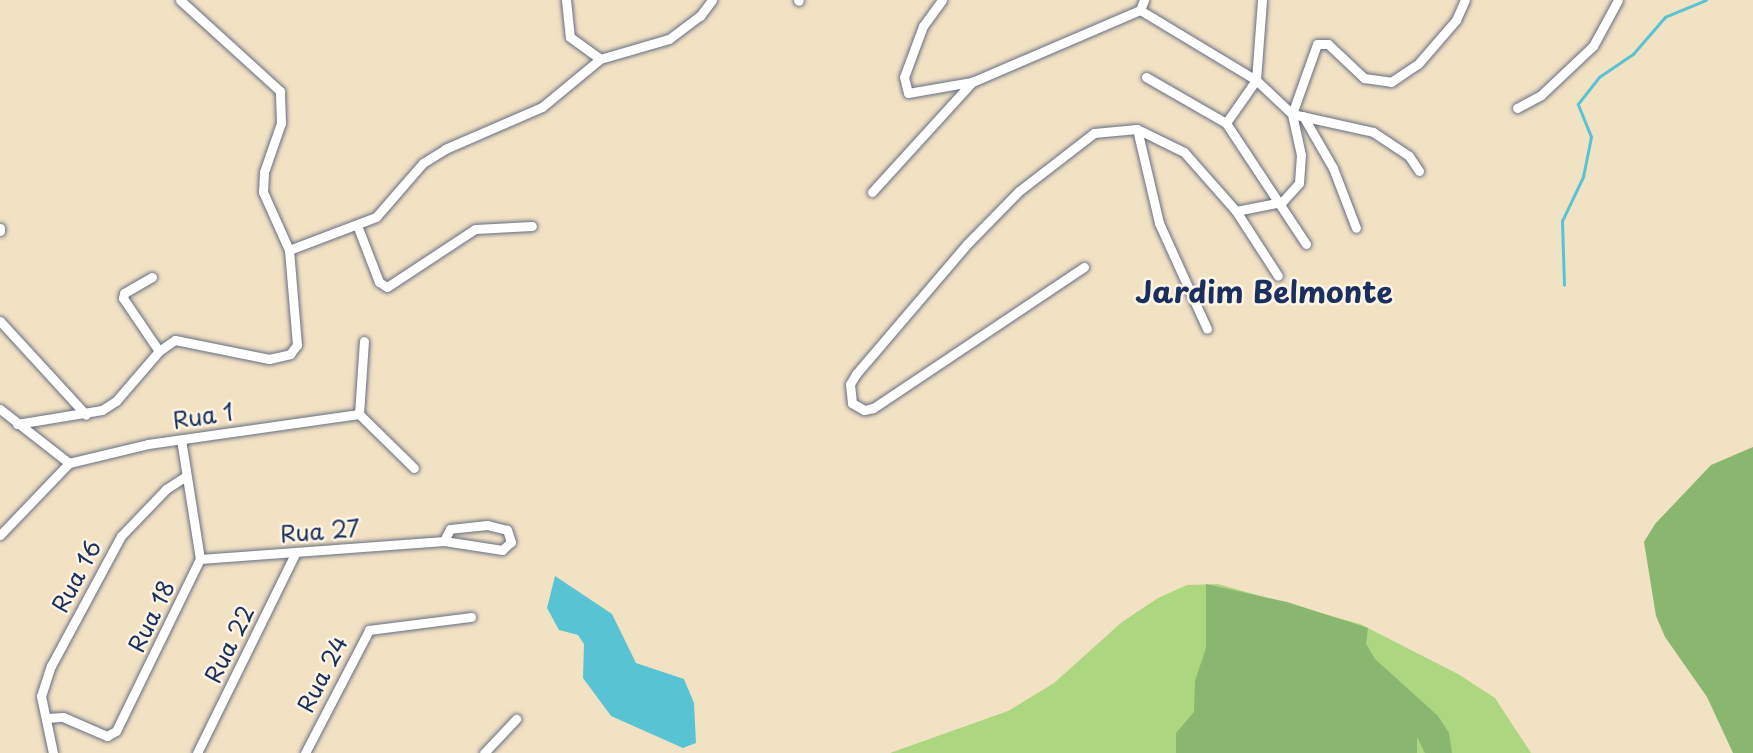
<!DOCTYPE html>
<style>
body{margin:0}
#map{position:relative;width:1753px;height:753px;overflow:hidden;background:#f2e2c4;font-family:"Playpen Sans",sans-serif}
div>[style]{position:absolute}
.green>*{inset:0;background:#add681}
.forest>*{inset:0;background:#8ab76f}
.water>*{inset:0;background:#58c3d3}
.stream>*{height:2.5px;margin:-1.25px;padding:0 1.25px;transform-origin:1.25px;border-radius:1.25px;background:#58c3d3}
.roads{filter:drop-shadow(0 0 2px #666e82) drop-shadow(0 0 2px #666e82)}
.minor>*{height:9px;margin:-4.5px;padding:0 4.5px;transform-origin:4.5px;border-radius:4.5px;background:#fff}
span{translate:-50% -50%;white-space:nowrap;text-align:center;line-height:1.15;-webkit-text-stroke:5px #fcf5e5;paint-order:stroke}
.street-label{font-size:23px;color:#1b2f5e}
.district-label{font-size:30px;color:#1b2f5e;font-weight:700}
</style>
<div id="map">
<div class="green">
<i style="clip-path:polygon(1218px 584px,1360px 624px,1458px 674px,1495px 698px,1531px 753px,890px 753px,1008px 711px,1054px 683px,1122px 622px,1158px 598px,1187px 585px)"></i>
</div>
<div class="forest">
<i style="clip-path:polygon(1753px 447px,1753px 753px,1733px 753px,1707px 697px,1665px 637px,1656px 616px,1644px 542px,1655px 524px,1711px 465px)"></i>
<i style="clip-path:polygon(1206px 584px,1287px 602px,1368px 628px,1366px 644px,1375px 659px,1438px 716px,1449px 733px,1452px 753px,1425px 753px,1417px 737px,1417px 753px,1176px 753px,1176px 733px,1194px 712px,1195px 681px,1206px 648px)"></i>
</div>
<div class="water">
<i style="clip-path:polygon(555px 576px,612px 614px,636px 663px,684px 679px,694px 703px,696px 743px,683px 748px,611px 716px,583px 678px,584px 644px,578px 635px,559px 630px,547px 608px)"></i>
</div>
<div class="stream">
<i style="left:1564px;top:285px;width:64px;rotate:-91.8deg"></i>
<i style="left:1562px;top:221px;width:49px;rotate:-64.5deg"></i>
<i style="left:1583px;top:177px;width:41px;rotate:-78.7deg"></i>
<i style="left:1591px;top:137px;width:35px;rotate:-112deg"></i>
<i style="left:1578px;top:104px;width:34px;rotate:-52deg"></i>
<i style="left:1599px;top:77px;width:41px;rotate:-34.1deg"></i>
<i style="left:1633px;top:54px;width:49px;rotate:-49.1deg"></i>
<i style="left:1665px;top:17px;width:44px;rotate:-22.5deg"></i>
</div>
<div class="roads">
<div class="minor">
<i style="left:566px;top:0;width:37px;rotate:84deg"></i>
<i style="left:570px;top:37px;width:37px;rotate:36deg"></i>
<i style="left:798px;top:0;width:1px;rotate:45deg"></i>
<i style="left:942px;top:0;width:32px;rotate:126deg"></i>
<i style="left:923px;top:26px;width:54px;rotate:110.4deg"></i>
<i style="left:904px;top:77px;width:16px;rotate:76deg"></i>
<i style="left:908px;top:93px;width:65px;rotate:-9.8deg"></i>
<i style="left:972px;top:82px;width:183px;rotate:-23.2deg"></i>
<i style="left:1140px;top:10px;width:135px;rotate:31.1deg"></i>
<i style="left:1256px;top:80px;width:50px;rotate:43.4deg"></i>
<i style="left:1140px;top:10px;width:11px;rotate:-68deg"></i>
<i style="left:1146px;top:77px;width:92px;rotate:29.9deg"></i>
<i style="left:1226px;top:123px;width:145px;rotate:56.5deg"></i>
<i style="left:1517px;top:108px;width:27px;rotate:-28deg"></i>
<i style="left:1541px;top:95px;width:71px;rotate:-43.3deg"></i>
<i style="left:1593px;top:46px;width:52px;rotate:-61.5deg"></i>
<i style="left:1292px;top:114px;width:83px;rotate:12.5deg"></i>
<i style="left:1373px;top:132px;width:43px;rotate:33.7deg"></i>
<i style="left:1409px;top:156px;width:18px;rotate:56deg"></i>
<i style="left:1303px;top:116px;width:60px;rotate:60deg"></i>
<i style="left:1333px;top:168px;width:64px;rotate:69deg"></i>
<i style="left:1226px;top:123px;width:52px;rotate:-55.1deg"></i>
<i style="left:1256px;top:80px;width:80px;rotate:-85.7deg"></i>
<i style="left:1137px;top:129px;width:97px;rotate:76.8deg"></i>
<i style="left:1159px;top:223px;width:116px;rotate:65.6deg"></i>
<i style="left:872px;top:192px;width:149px;rotate:-47.7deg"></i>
<i style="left:1236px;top:211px;width:47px;rotate:-11.1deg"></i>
<i style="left:1282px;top:202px;width:25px;rotate:-48deg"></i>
<i style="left:1299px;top:183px;width:28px;rotate:-86deg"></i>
<i style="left:1301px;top:155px;width:42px;rotate:-102.4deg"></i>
<i style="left:1292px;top:114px;width:74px;rotate:-70.3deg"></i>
<i style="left:1317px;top:44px;width:11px"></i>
<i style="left:1328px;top:44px;width:50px;rotate:43.4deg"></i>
<i style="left:1364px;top:78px;width:27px;rotate:8deg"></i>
<i style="left:1391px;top:82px;width:32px;rotate:-34deg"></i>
<i style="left:1418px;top:64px;width:58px;rotate:-49.2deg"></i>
<i style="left:1456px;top:20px;width:22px;rotate:-66deg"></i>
<i style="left:357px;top:225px;width:61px;rotate:68.9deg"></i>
<i style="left:379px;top:282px;width:9px;rotate:32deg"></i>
<i style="left:387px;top:287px;width:105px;rotate:-33.4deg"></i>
<i style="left:475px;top:229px;width:57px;rotate:-3deg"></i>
<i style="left:0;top:228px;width:3px;rotate:90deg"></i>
<i style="left:289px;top:250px;width:93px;rotate:-20.8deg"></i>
<i style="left:376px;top:217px;width:72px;rotate:-49deg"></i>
<i style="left:423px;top:163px;width:26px;rotate:-32deg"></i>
<i style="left:445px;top:149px;width:106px;rotate:-23.4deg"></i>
<i style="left:542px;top:107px;width:75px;rotate:-39.6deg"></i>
<i style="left:600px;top:59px;width:72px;rotate:-16.2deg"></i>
<i style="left:669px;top:39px;width:39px;rotate:-37deg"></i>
<i style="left:700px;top:16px;width:20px;rotate:-53deg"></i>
<i style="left:1084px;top:267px;width:254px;rotate:146.2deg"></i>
<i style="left:873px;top:408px;width:9px;rotate:167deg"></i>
<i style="left:864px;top:410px;width:14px;rotate:-150deg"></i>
<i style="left:852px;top:403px;width:19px;rotate:-96deg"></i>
<i style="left:850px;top:384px;width:12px;rotate:-59deg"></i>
<i style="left:856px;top:374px;width:171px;rotate:-49.5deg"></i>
<i style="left:967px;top:244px;width:74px;rotate:-45.5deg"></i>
<i style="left:1019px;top:191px;width:95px;rotate:-37.7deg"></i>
<i style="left:1094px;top:133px;width:43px;rotate:-5.3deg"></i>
<i style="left:1137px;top:129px;width:52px;rotate:26.1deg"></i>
<i style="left:1184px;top:152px;width:79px;rotate:48.6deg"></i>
<i style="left:1236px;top:211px;width:77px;rotate:57.1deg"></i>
<i style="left:152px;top:277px;width:32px;rotate:150deg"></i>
<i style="left:124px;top:293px;width:5px;rotate:101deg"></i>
<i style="left:123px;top:298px;width:64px;rotate:55.8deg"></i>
<i style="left:0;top:321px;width:127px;rotate:47.5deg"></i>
<i style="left:0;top:409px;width:88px;rotate:38deg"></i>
<i style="left:69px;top:463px;width:81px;rotate:-13.5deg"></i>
<i style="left:148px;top:444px;width:213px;rotate:-8.1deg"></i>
<i style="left:359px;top:414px;width:77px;rotate:44.5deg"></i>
<i style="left:359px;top:414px;width:73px;rotate:-86.1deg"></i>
<i style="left:17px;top:424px;width:86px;rotate:-9.4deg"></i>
<i style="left:102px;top:410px;width:17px;rotate:-33deg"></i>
<i style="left:116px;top:401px;width:66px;rotate:-49.3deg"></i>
<i style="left:159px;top:351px;width:19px;rotate:-35deg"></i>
<i style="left:175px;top:340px;width:96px;rotate:11.4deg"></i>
<i style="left:269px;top:359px;width:22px;rotate:-13deg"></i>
<i style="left:290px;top:354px;width:11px;rotate:-52deg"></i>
<i style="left:297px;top:345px;width:95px;rotate:-94.8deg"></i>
<i style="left:289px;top:250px;width:64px;rotate:-114.1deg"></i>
<i style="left:263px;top:192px;width:20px;rotate:-87deg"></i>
<i style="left:264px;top:172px;width:52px;rotate:-70.9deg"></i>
<i style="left:281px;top:123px;width:32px;rotate:-92deg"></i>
<i style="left:280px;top:91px;width:135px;rotate:-137.7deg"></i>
<i style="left:0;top:535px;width:100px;rotate:-46.2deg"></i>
<i style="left:200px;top:559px;width:245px;rotate:-4.2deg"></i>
<i style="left:444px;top:541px;width:59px;rotate:8.8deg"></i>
<i style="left:502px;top:550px;width:12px;rotate:-42deg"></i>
<i style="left:511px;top:542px;width:13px;rotate:-108deg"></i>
<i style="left:507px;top:530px;width:21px;rotate:-166deg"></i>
<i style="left:487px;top:525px;width:37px;rotate:174deg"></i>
<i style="left:450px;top:529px;width:13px;rotate:117deg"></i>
<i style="left:47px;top:718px;width:16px;rotate:-4deg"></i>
<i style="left:63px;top:717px;width:48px;rotate:23.4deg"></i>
<i style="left:107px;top:736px;width:10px;rotate:-29deg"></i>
<i style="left:116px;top:731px;width:191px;rotate:-64deg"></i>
<i style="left:200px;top:559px;width:121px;rotate:-99deg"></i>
<i style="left:53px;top:753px;width:58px;rotate:-101.9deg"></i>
<i style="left:41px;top:696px;width:32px;rotate:-72deg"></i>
<i style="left:51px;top:666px;width:148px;rotate:-61.7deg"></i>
<i style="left:121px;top:536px;width:65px;rotate:-46.2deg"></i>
<i style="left:166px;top:489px;width:24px;rotate:-33deg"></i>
<i style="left:197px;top:753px;width:224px;rotate:-63.8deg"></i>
<i style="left:305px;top:753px;width:139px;rotate:-62.5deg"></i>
<i style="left:369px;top:630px;width:103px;rotate:-7.3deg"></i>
<i style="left:484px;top:753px;width:47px;rotate:-46.7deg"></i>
</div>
</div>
<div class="street-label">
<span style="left:203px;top:416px;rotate:-8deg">Rua 1</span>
<span style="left:320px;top:531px;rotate:-4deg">Rua 27</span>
<span style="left:76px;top:576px;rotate:-62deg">Rua 16</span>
<span style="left:151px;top:616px;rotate:-64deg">Rua 18</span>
<span style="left:229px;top:644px;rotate:-64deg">Rua 22</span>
<span style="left:322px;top:674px;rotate:-63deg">Rua 24</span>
</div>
<div class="district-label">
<span style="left:1264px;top:291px">Jardim Belmonte</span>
</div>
</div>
